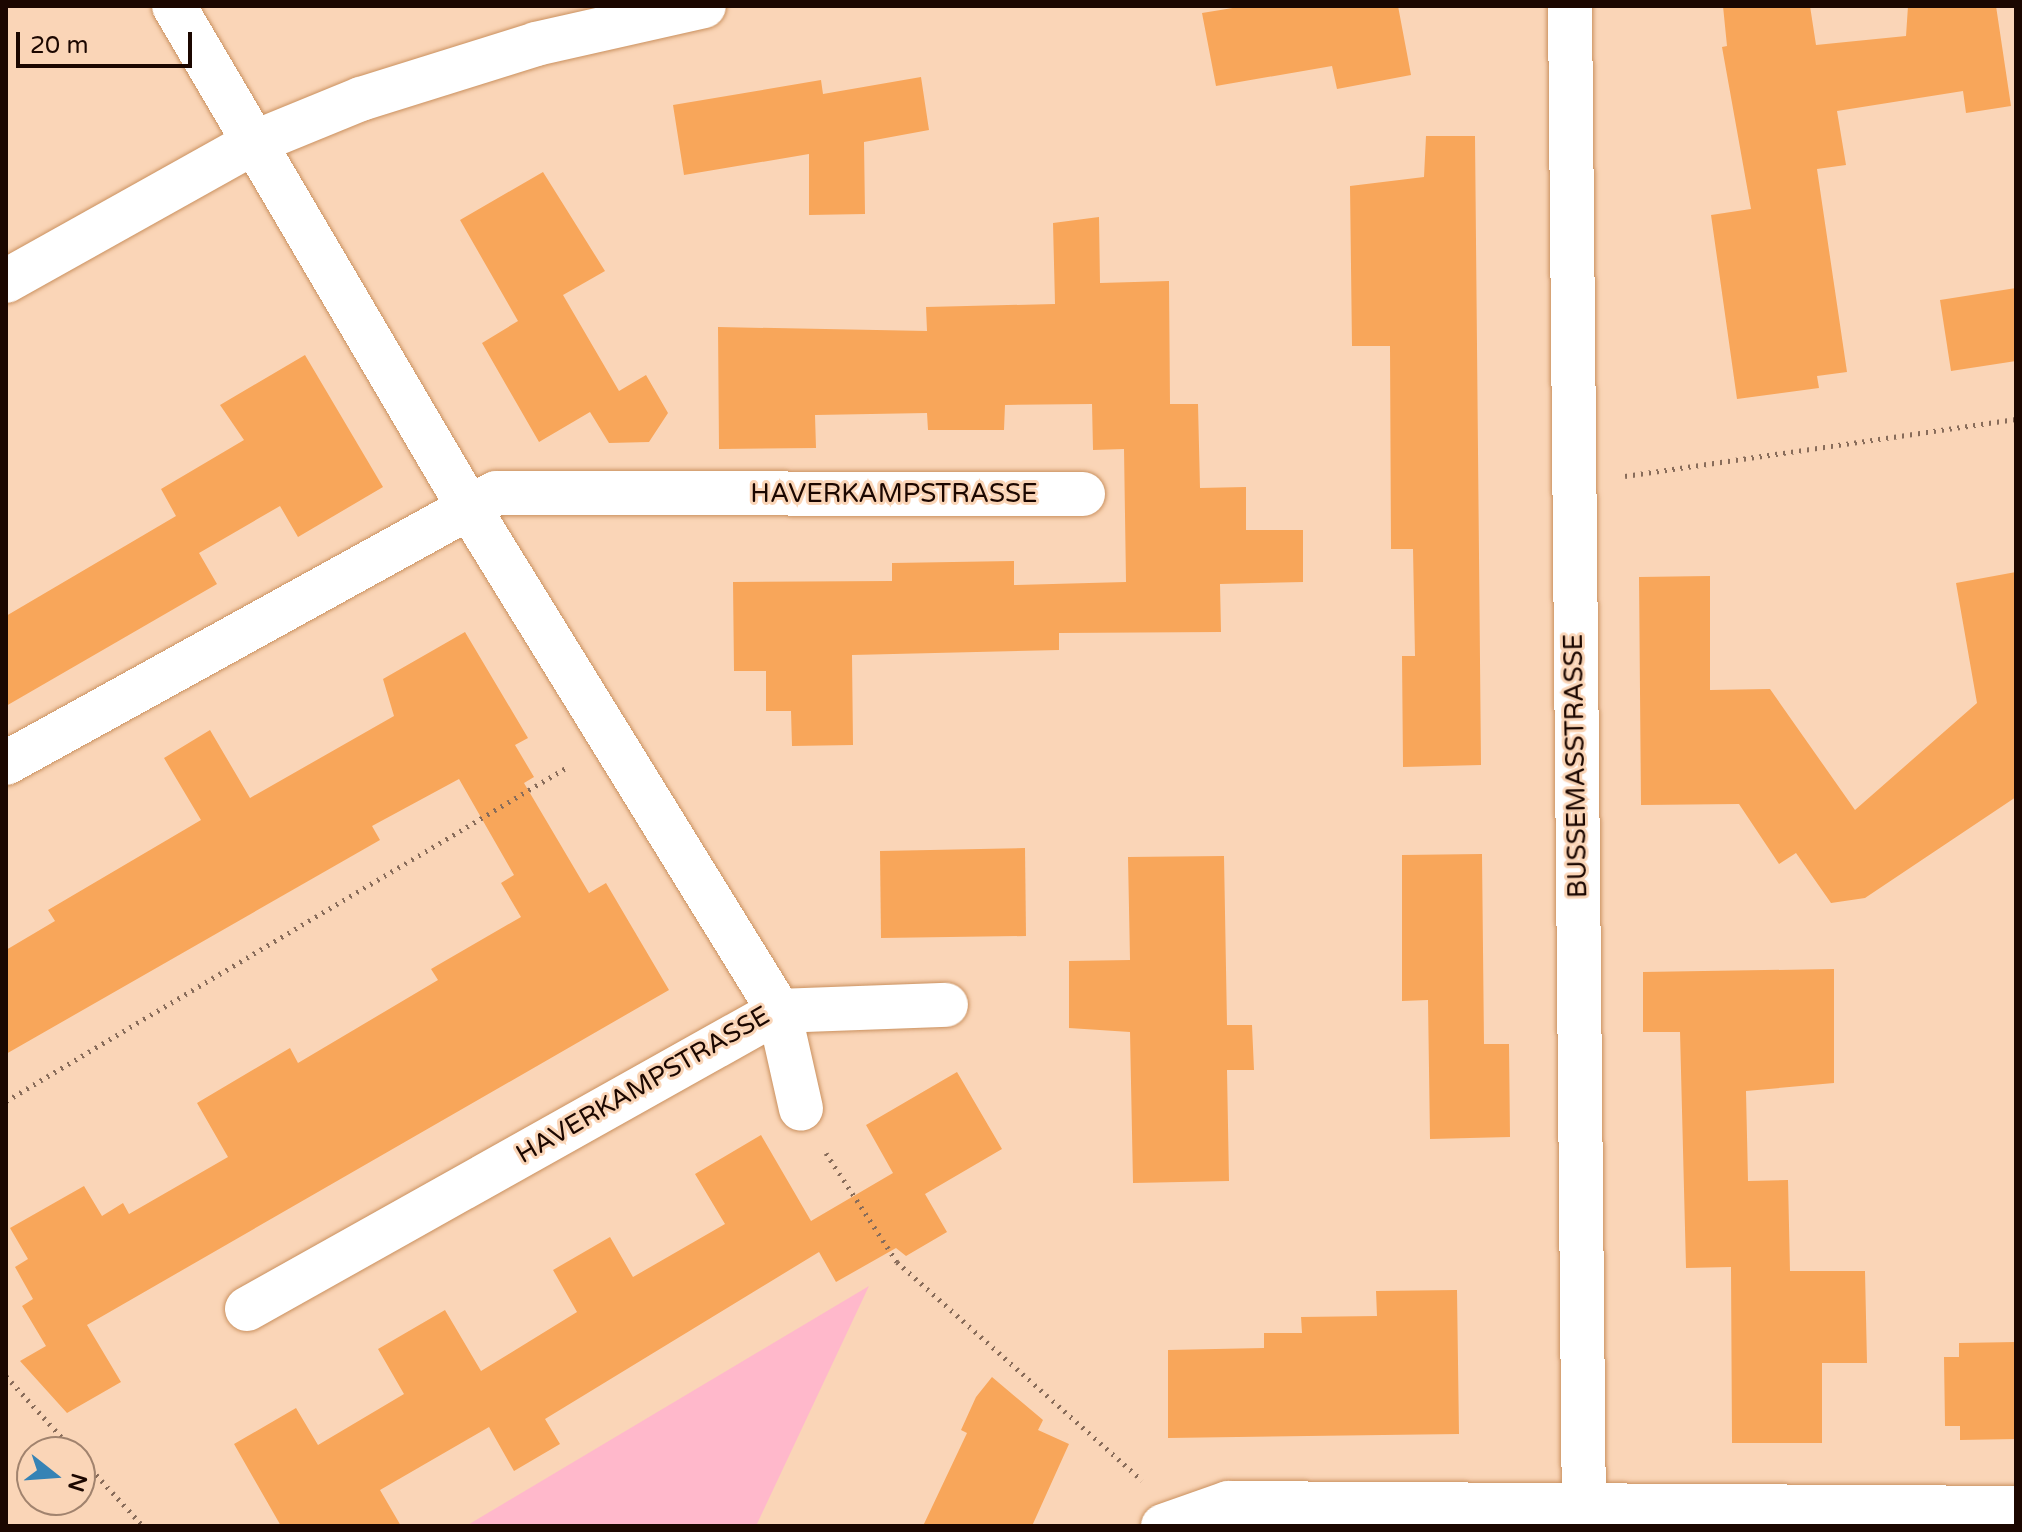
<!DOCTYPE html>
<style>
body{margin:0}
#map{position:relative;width:2022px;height:1532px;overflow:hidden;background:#fad5b7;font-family:"Varela Round",sans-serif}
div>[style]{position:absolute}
.green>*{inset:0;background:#ffb8cb}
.building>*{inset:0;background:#f8a65a}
.path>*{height:5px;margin-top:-2.5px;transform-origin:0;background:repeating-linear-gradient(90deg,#886c5a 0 2px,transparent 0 8px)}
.roads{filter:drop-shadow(0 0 2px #ca915f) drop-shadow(0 0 2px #ca915f)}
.minor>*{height:44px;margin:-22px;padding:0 22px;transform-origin:22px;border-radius:22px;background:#fff}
span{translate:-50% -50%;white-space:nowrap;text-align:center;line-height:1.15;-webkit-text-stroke:6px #fad5b7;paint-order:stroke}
.street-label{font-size:26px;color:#1b0700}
.frame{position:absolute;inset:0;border:8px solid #1b0700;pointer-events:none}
.north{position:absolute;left:16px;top:1436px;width:80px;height:80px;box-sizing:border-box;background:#fad5b7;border:2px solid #a1836e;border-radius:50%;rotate:107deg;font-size:22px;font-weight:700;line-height:32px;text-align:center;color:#1b0700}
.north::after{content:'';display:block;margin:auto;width:28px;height:36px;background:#3683b5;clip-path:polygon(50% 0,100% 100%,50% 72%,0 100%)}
.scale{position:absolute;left:16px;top:32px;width:176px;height:36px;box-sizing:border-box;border:4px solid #1b0700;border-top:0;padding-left:10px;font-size:24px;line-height:28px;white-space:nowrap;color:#1b0700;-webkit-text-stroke:6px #fad5b7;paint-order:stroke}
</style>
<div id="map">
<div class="green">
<i style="clip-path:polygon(869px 1286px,756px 1526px,466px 1526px)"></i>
</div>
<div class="building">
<i style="clip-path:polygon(1245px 6px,1398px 6px,1411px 75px,1337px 89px,1332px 66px,1216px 86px,1202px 13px)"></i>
<i style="clip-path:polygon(1723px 6px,1810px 6px,1816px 45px,1906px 36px,1908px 6px,1996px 6px,2011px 106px,1966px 113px,1963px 91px,1837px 111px,1846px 165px,1817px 169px,1847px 372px,1817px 376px,1819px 388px,1737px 399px,1711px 215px,1751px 209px,1722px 47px,1727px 46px)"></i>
<i style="clip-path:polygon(921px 77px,929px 130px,864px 142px,865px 214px,809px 215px,809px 154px,684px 175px,673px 105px,821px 80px,823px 94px)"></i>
<i style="clip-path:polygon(1426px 136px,1475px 136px,1481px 765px,1403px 767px,1402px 656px,1415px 656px,1413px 549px,1391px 549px,1390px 346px,1352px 346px,1350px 186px,1424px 177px)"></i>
<i style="clip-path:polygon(543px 172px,605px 271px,563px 295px,619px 391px,646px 375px,668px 413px,649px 442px,609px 443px,590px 412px,539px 442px,482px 343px,518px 321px,460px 220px)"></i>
<i style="clip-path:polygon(1099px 217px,1100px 283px,1169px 281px,1170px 404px,1198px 404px,1200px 488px,1246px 487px,1246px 530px,1303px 530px,1303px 582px,1220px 584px,1221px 632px,1059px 633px,1059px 650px,852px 655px,853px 745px,792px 746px,791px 711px,766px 711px,766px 671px,734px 671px,733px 582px,892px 581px,892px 563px,1014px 561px,1014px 585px,1126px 582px,1124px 449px,1093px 450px,1092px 404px,1005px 405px,1004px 430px,928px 430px,927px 413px,815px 415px,816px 448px,719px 449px,718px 327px,927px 331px,926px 307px,1055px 304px,1053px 223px)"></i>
<i style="clip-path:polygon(2016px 288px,2016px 361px,1951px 371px,1940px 300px)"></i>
<i style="clip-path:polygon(305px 355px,383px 487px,298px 537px,280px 506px,199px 553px,217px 584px,6px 706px,6px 616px,176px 516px,161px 489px,244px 440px,220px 405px)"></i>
<i style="clip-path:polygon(2016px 572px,2016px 797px,1865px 898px,1831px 903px,1796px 853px,1779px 864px,1739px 804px,1641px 805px,1639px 577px,1710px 576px,1710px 690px,1770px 689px,1855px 810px,1977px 703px,1956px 583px)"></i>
<i style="clip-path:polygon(465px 632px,528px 738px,515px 745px,534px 777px,524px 783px,589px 893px,606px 883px,669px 990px,87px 1325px,121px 1382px,67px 1413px,20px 1361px,46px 1346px,22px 1306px,33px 1299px,15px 1267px,28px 1259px,10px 1228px,84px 1186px,102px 1216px,123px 1203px,129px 1214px,228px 1157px,197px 1103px,290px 1048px,298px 1063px,438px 980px,431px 969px,521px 917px,501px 883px,514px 875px,459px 779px,372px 826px,380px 840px,6px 1054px,6px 950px,55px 921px,48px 910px,201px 820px,164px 758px,210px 730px,250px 798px,394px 716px,383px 679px)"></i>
<i style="clip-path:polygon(1025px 848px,1026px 936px,881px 938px,880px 851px)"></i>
<i style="clip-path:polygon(1482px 854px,1484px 1044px,1509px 1044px,1510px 1137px,1430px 1139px,1428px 1000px,1402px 1001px,1402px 855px)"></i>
<i style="clip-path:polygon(1224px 856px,1227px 1025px,1252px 1025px,1254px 1070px,1227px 1070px,1229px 1181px,1133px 1183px,1130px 1032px,1069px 1028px,1069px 961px,1130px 960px,1128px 857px)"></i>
<i style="clip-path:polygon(1834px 969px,1834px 1083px,1746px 1091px,1748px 1181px,1788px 1180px,1790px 1271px,1865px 1271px,1867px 1363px,1822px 1363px,1822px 1443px,1732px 1443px,1731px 1267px,1686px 1268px,1680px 1032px,1643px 1032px,1643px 972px)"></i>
<i style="clip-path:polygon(957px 1072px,1002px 1149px,925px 1194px,947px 1232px,906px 1256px,896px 1248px,836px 1282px,819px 1252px,545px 1419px,560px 1444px,514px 1471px,489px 1427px,380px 1490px,401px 1526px,281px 1526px,234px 1444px,296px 1408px,318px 1445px,404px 1394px,378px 1349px,445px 1310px,481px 1371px,577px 1312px,553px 1270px,610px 1237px,633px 1277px,725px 1224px,695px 1174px,761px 1135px,811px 1221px,893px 1173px,866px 1125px)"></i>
<i style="clip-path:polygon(1457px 1290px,1459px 1434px,1168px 1438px,1168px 1350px,1264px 1348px,1264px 1333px,1302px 1333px,1301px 1317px,1377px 1316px,1376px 1291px)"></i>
<i style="clip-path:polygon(2016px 1342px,2016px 1439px,1960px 1440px,1960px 1426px,1945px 1426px,1944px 1357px,1959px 1357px,1959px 1343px)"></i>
<i style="clip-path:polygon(992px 1377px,1043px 1420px,1038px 1430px,1069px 1444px,1032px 1526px,923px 1526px,967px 1433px,961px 1430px,976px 1397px)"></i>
</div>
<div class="path">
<i style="left:1625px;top:476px;width:395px;rotate:-8.3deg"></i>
<i style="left:6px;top:1101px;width:655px;rotate:-30.75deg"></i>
<i style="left:826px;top:1153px;width:130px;rotate:56.9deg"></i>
<i style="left:897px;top:1262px;width:328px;rotate:41.7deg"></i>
<i style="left:6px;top:1376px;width:103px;rotate:47.8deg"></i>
<i style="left:80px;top:1457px;width:93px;rotate:47.6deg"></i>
</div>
<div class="roads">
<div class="minor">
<i style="left:174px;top:6px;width:582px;rotate:59.56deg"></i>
<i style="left:469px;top:508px;width:591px;rotate:58.35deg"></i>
<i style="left:779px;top:1011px;width:100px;rotate:77.3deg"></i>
<i style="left:1570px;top:6px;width:1520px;rotate:89.47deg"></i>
<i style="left:6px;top:281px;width:283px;rotate:-29.2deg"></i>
<i style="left:253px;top:143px;width:117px;rotate:-22.2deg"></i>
<i style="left:361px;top:99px;width:183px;rotate:-17.4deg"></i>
<i style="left:536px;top:44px;width:172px;rotate:-12.7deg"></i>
<i style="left:6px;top:763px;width:559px;rotate:-28.86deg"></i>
<i style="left:496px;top:493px;width:587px;rotate:0.1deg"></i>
<i style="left:247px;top:1309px;width:610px;rotate:-29.26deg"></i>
<i style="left:779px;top:1011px;width:167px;rotate:-2.1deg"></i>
<i style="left:1163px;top:1526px;width:69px;rotate:-19.5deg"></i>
<i style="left:1228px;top:1503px;width:788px;rotate:0.36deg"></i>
</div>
</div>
<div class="street-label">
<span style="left:894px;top:494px">HAVERKAMPSTRASSE</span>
<span style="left:1576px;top:766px;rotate:-91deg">BUSSEMASSTRASSE</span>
<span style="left:643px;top:1085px;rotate:-30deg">HAVERKAMPSTRASSE</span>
</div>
<div class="frame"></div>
<div class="north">N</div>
<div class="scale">20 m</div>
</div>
